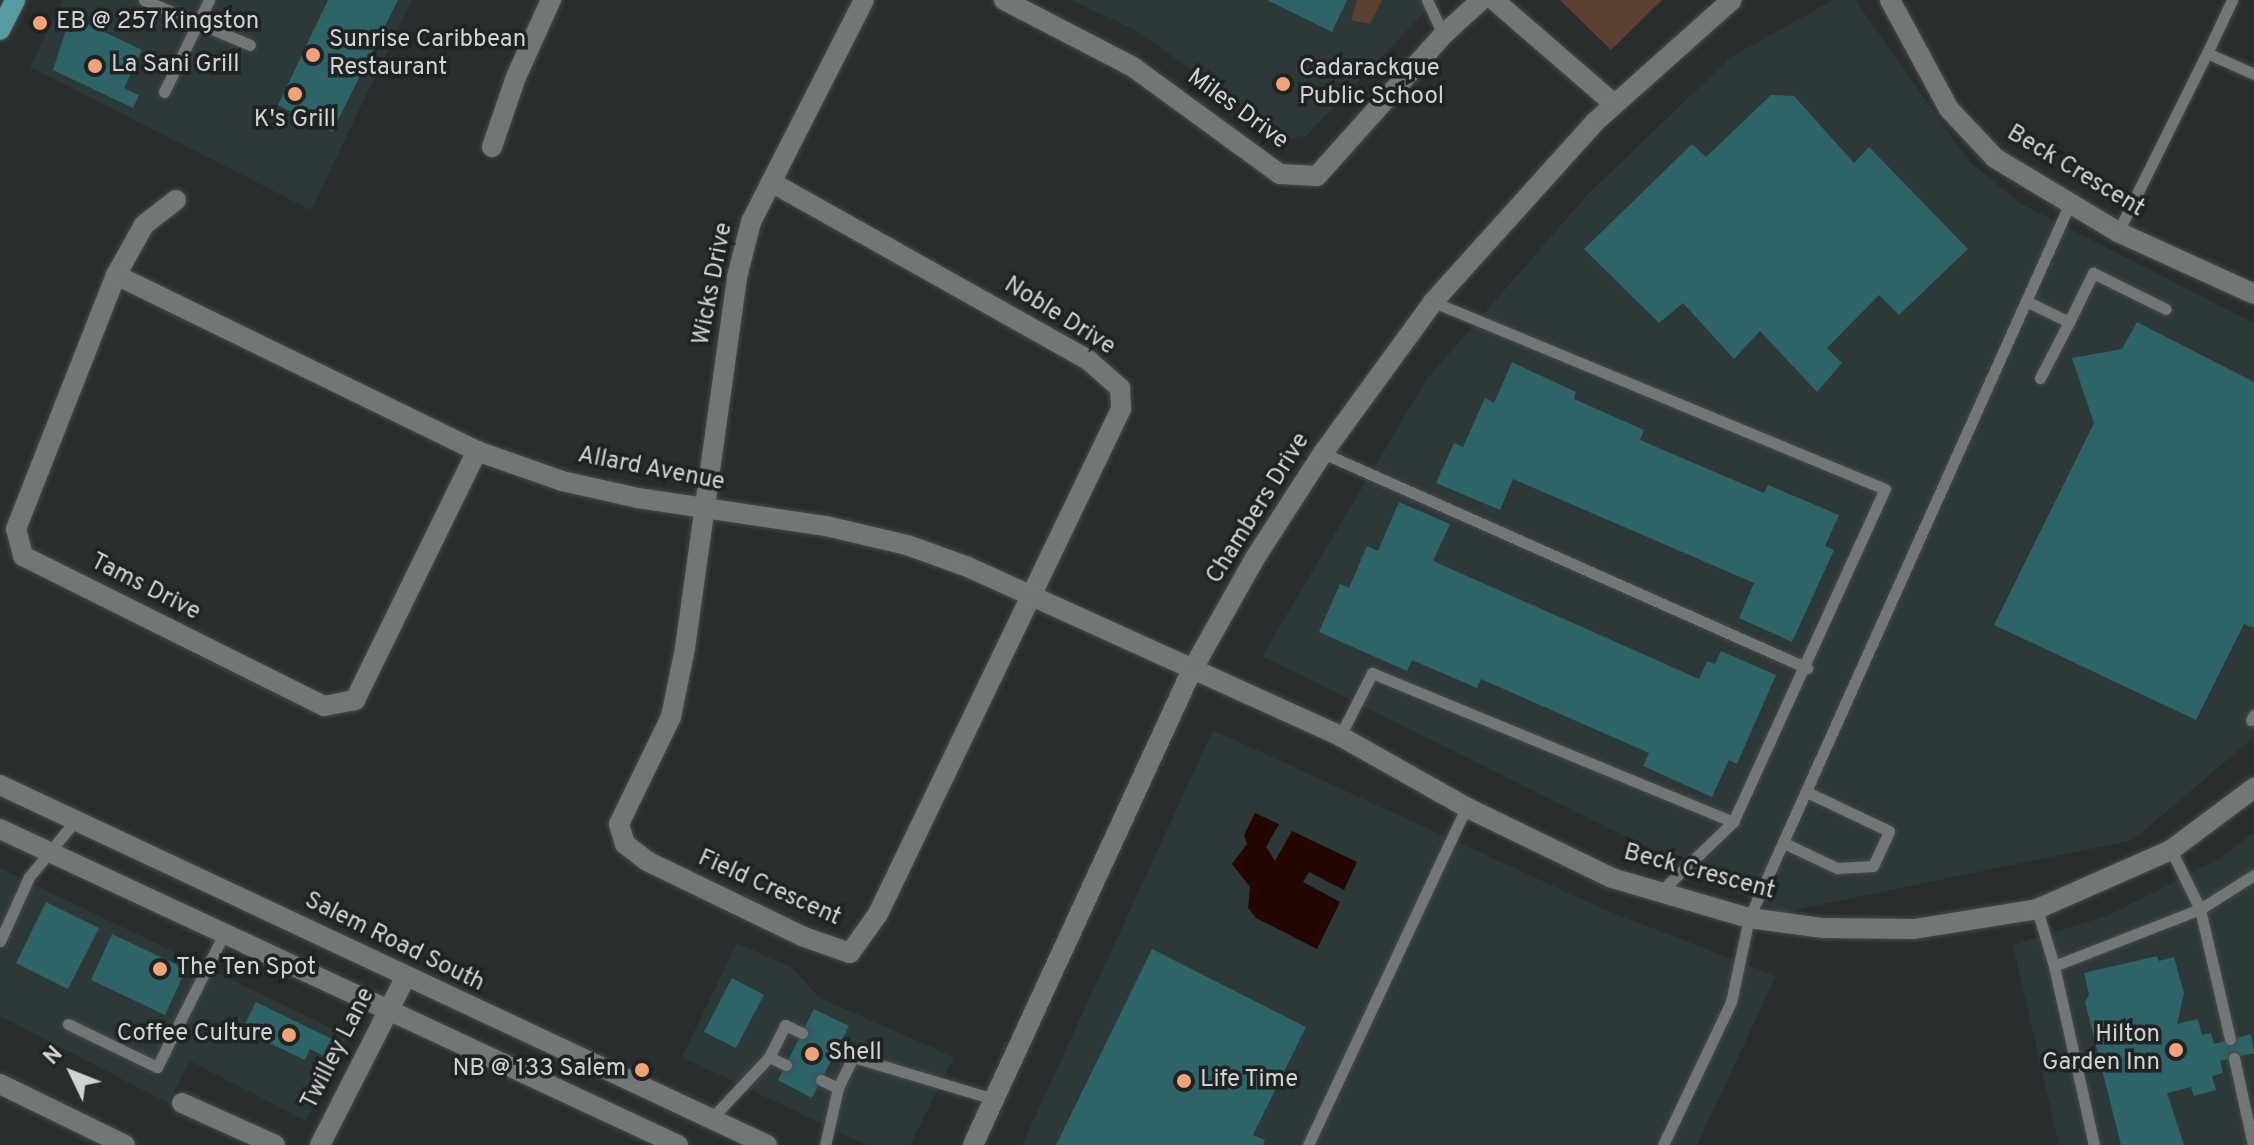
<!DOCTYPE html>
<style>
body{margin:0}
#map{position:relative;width:2254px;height:1145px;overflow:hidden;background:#292d2d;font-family:Overpass,sans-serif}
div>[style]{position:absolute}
.built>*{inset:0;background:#2d3839}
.green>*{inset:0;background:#5c4133}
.water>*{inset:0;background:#230700}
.building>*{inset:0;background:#2e6368}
.roads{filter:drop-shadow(0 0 2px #474a4a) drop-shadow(0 0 2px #474a4a)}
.service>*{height:11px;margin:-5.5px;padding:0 5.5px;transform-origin:5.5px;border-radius:5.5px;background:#727676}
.minor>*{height:20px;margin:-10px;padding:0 10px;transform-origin:10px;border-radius:10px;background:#727676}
.tertiary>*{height:20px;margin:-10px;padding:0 10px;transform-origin:10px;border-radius:10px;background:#727676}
.secondary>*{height:20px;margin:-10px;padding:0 10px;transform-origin:10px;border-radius:10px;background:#727676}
.primary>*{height:20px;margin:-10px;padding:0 10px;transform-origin:10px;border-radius:10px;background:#579aa0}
.dots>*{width:22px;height:22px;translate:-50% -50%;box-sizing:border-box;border:4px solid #202323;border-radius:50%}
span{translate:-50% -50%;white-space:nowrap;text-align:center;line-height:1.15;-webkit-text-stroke:7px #202323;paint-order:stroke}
.poi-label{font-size:24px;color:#d0d2d3}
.left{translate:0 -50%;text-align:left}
.right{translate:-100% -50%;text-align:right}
.street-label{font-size:24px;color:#d0d2d3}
.north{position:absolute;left:32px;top:1033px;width:80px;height:80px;-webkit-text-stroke:6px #202323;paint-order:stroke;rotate:313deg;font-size:22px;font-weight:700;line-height:32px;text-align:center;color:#d0d2d3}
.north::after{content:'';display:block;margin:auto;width:28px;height:36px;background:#d0d2d3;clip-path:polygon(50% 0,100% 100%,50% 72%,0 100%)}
</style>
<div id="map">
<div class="built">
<i style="clip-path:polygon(63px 0,412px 0,311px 210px,30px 67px)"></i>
<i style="clip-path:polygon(1071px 0,1436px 0,1306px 136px,1286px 139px,1139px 32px)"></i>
<i style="clip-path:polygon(1833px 0,1855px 0,1969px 161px,2021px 204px,2254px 323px,2254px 737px,2133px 840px,1780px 913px,1262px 656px,1427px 379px,1589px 193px,1731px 57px)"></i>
<i style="clip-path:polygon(1213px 730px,1606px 910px,1776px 976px,1697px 1145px,1022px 1145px)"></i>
<i style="clip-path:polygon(2254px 832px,2254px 1145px,2059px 1145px,2013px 945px,2109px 915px,2219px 859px)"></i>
<i style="clip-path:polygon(0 868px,348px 1036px,306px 1121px,190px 1061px,168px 1103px,0 1016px)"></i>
<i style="clip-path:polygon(737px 943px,792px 968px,820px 998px,954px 1057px,910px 1145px,866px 1145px,682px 1057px)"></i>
</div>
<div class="green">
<i style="clip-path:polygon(1357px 0,1382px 0,1370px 24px,1351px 20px)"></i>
<i style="clip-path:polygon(1560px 0,1662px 0,1611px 50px)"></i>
</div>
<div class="water">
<i style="clip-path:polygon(1255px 813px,1279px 824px,1266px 847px,1275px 861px,1292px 831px,1357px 862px,1344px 890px,1309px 872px,1303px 882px,1340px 902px,1317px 949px,1256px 918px,1248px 908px,1250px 887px,1232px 864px,1247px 844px,1244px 835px)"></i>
</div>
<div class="building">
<i style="clip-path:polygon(328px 0,398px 0,332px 132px,278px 105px)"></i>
<i style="clip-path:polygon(1267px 0,1347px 0,1332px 32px)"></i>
<i style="clip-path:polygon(77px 19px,142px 50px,124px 88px,139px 95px,133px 108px,53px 70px,66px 30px,72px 30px)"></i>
<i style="clip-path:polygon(1771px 95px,1794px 96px,1854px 163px,1869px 147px,1968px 249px,1899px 315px,1879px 295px,1827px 348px,1842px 363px,1817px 392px,1760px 331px,1734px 359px,1683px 303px,1659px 323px,1584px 249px,1692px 144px,1706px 157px)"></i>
<i style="clip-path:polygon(2137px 322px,2254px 382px,2254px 628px,2244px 624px,2196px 720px,1994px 625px,2094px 423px,2072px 358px,2122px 349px)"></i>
<i style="clip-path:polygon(1512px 362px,1576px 392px,1574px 399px,1644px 430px,1640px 440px,1764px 493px,1768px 485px,1839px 515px,1825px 546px,1834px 550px,1792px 642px,1739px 618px,1754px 583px,1513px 479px,1500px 510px,1436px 483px,1454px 443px,1463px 447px,1485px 398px,1494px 403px)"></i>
<i style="clip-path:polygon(1399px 502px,1450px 524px,1433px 561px,1699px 679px,1707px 661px,1715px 664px,1721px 651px,1776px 675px,1737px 764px,1729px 760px,1712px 797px,1643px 766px,1649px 753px,1481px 679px,1477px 688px,1412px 660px,1407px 671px,1319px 632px,1340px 584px,1349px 588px,1367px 546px,1378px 551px)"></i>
<i style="clip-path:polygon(46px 902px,99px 928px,68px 989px,16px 963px)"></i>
<i style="clip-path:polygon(112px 934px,186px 969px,165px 1015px,91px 980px)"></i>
<i style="clip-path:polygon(1152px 949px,1306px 1027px,1253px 1135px,1265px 1140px,1263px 1145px,1056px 1145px)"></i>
<i style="clip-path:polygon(2157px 956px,2159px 961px,2174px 957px,2184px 993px,2177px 1024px,2198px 1019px,2202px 1035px,2211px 1033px,2214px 1044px,2251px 1034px,2254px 1053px,2220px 1061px,2223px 1073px,2212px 1076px,2216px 1090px,2194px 1096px,2191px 1087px,2167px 1093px,2184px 1145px,2121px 1145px,2085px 1002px,2089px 995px,2084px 973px)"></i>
<i style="clip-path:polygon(732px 978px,764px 995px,736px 1048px,704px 1032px)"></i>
<i style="clip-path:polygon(256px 1002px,336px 1041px,328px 1058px,310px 1049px,305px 1060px,242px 1030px)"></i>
<i style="clip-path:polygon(814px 1009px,849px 1026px,812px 1098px,778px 1080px)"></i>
</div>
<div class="roads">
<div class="service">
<i style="left:144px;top:0;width:115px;rotate:23deg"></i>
<i style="left:1427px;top:0;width:38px;rotate:65deg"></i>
<i style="left:2207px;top:53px;width:59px;rotate:-64.7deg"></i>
<i style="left:164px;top:92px;width:102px;rotate:-63.9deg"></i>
<i style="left:2118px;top:232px;width:200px;rotate:-63.6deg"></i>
<i style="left:2207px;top:53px;width:51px;rotate:24.1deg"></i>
<i style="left:2028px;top:302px;width:46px;rotate:26deg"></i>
<i style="left:2069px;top:322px;width:55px;rotate:-63.9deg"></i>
<i style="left:2093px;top:273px;width:81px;rotate:26.3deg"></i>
<i style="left:2040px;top:378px;width:63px;rotate:-62.6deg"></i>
<i style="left:1323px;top:453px;width:530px;rotate:23.95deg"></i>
<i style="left:2251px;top:720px;width:6px;rotate:-59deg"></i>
<i style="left:1340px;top:736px;width:71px;rotate:-63.1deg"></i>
<i style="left:1372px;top:673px;width:391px;rotate:22.4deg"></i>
<i style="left:1733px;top:822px;width:366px;rotate:-65.5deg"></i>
<i style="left:1885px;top:489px;width:489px;rotate:-157.5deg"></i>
<i style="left:1784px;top:843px;width:59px;rotate:25.3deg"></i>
<i style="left:1837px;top:868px;width:36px;rotate:-3deg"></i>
<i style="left:1873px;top:866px;width:38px;rotate:-65deg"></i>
<i style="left:1889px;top:831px;width:91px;rotate:-154.6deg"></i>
<i style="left:1660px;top:892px;width:101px;rotate:-43.8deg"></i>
<i style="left:2037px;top:909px;width:59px;rotate:73.4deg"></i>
<i style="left:2054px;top:966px;width:157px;rotate:-21.3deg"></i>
<i style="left:2200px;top:909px;width:66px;rotate:-116.2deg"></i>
<i style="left:0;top:941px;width:70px;rotate:-65.6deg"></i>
<i style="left:29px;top:877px;width:72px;rotate:-50.6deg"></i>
<i style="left:2054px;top:966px;width:183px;rotate:77.4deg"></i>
<i style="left:68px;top:1024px;width:99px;rotate:25.8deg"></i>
<i style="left:157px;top:1067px;width:149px;rotate:-63.3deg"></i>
<i style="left:2230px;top:1039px;width:133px;rotate:-103deg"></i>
<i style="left:2200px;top:909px;width:64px;rotate:-32.2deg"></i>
<i style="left:837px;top:1049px;width:18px;rotate:27deg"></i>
<i style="left:853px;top:1057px;width:34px;rotate:116deg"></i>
<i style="left:769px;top:1057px;width:36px;rotate:-63deg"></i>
<i style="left:785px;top:1025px;width:19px;rotate:25deg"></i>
<i style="left:853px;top:1057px;width:147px;rotate:16.6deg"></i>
<i style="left:2234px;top:1058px;width:89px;rotate:77.7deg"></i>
<i style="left:821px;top:1080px;width:19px;rotate:25deg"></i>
<i style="left:838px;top:1088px;width:58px;rotate:102.8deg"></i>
<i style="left:711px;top:1119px;width:85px;rotate:-46.9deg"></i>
<i style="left:769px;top:1057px;width:19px;rotate:25deg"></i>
<i style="left:1308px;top:1145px;width:373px;rotate:-64.9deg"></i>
<i style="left:1663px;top:1145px;width:158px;rotate:-64.6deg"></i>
<i style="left:1731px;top:1002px;width:86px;rotate:-77.9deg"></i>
<i style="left:1749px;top:918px;width:784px;rotate:-65.82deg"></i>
</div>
<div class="minor">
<i style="left:1004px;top:0;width:145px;rotate:27.4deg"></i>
<i style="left:1133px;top:67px;width:182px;rotate:36.1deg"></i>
<i style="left:1280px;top:174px;width:37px;rotate:3deg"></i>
<i style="left:1317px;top:176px;width:189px;rotate:-48.2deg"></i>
<i style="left:1443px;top:35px;width:52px;rotate:-42.6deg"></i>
<i style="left:1494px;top:0;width:157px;rotate:40.9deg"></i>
<i style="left:1890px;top:0;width:124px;rotate:61.6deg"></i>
<i style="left:1949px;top:109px;width:67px;rotate:46.8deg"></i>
<i style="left:1995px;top:158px;width:144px;rotate:31deg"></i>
<i style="left:2118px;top:232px;width:149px;rotate:24.5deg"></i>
<i style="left:492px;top:147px;width:74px;rotate:-71.1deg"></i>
<i style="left:516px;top:77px;width:85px;rotate:-65.6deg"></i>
<i style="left:771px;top:182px;width:364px;rotate:29.3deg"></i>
<i style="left:1088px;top:360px;width:43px;rotate:41.2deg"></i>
<i style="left:1120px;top:388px;width:21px;rotate:87deg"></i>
<i style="left:1121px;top:409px;width:560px;rotate:115.7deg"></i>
<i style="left:878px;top:914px;width:48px;rotate:125.7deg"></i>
<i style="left:850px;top:953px;width:49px;rotate:-160.8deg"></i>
<i style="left:804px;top:937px;width:174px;rotate:-154.2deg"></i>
<i style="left:647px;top:861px;width:28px;rotate:-142deg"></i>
<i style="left:625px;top:844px;width:21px;rotate:-107deg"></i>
<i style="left:619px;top:824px;width:119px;rotate:-64.1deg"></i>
<i style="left:671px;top:717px;width:70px;rotate:-78.5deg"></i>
<i style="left:685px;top:648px;width:375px;rotate:-82deg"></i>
<i style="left:737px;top:277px;width:57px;rotate:-75.7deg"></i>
<i style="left:751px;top:222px;width:73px;rotate:-63.1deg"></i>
<i style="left:784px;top:157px;width:176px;rotate:-63deg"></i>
<i style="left:176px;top:200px;width:41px;rotate:142deg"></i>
<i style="left:144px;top:225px;width:57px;rotate:119.2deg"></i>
<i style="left:116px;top:275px;width:273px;rotate:111.5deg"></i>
<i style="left:16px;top:529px;width:28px;rotate:75deg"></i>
<i style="left:23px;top:556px;width:336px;rotate:26.5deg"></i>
<i style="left:324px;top:706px;width:32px;rotate:-11deg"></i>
<i style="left:355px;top:700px;width:277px;rotate:-63.9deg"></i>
<i style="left:116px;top:275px;width:402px;rotate:26deg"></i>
<i style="left:477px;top:451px;width:90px;rotate:19.4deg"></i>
<i style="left:562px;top:481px;width:78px;rotate:12.6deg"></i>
<i style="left:638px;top:498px;width:190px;rotate:8.5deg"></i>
<i style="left:826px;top:526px;width:83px;rotate:13.2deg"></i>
<i style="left:907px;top:545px;width:65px;rotate:19.8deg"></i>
<i style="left:968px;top:567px;width:409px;rotate:24.4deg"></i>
<i style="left:1340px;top:736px;width:145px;rotate:29.4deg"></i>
<i style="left:1466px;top:807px;width:162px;rotate:25.9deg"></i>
<i style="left:1612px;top:878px;width:143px;rotate:16.3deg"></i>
<i style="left:1749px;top:918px;width:75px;rotate:7.7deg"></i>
<i style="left:1823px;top:928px;width:91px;rotate:0.6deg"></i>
<i style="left:1914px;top:929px;width:125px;rotate:-9.2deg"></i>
<i style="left:2037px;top:909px;width:146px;rotate:-23.8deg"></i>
<i style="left:2171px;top:850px;width:104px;rotate:-36.8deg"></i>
<i style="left:0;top:1084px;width:139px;rotate:26deg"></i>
<i style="left:182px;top:1103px;width:102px;rotate:24.3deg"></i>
<i style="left:320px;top:1145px;width:187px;rotate:-63deg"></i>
</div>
<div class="tertiary">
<i style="left:973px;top:1145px;width:521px;rotate:-65.26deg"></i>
<i style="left:1191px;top:672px;width:131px;rotate:-60.7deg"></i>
<i style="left:1255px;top:558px;width:125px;rotate:-57.1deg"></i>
<i style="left:1323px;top:453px;width:187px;rotate:-53.9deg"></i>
<i style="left:1433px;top:302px;width:242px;rotate:-48deg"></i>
<i style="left:1595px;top:122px;width:183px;rotate:-41.7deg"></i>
</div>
<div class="secondary">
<i style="left:0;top:785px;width:847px;rotate:25.14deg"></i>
<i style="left:0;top:829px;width:748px;rotate:24.99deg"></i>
</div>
<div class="primary">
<i style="left:0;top:30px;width:34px;rotate:-63deg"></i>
</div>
</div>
<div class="dots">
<i style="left:40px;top:23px;background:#f0a279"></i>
<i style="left:313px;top:55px;background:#f0a279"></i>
<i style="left:95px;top:66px;background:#f0a279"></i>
<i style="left:1283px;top:84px;background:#f0a279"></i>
<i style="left:295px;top:94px;background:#f0a279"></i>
<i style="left:160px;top:969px;background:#f0a279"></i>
<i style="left:289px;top:1035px;background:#f0a279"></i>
<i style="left:2176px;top:1050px;background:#f0a279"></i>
<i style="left:812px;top:1054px;background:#f0a279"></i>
<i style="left:642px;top:1070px;background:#f0a279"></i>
<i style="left:1184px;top:1081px;background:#f0a279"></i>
</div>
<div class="poi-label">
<span class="left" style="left:56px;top:23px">EB @ 257 Kingston</span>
<span class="left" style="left:329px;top:55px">Sunrise Caribbean<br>Restaurant</span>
<span class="left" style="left:111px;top:66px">La Sani Grill</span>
<span class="left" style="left:1299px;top:84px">Cadarackque<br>Public School</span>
<span style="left:295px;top:121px">K's Grill</span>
<span class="left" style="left:176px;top:969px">The Ten Spot</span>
<span class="right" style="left:273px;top:1035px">Coffee Culture</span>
<span class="right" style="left:2160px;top:1050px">Hilton<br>Garden Inn</span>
<span class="left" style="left:828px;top:1054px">Shell</span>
<span class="right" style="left:626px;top:1070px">NB @ 133 Salem</span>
<span class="left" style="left:1200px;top:1081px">Life Time</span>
</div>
<div class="street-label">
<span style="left:1237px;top:110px;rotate:36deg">Miles Drive</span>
<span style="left:2075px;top:172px;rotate:31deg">Beck Crescent</span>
<span style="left:714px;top:284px;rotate:-79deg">Wicks Drive</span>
<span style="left:1059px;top:317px;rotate:32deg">Noble Drive</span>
<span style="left:651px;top:470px;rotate:11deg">Allard Avenue</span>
<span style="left:1259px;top:509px;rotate:-58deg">Chambers Drive</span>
<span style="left:145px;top:588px;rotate:27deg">Tams Drive</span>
<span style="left:1699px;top:873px;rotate:15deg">Beck Crescent</span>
<span style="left:769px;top:889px;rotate:24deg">Field Crescent</span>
<span style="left:394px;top:943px;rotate:26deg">Salem Road South</span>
<span style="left:339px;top:1049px;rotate:-63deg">Twilley Lane</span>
</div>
<div class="north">N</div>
</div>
